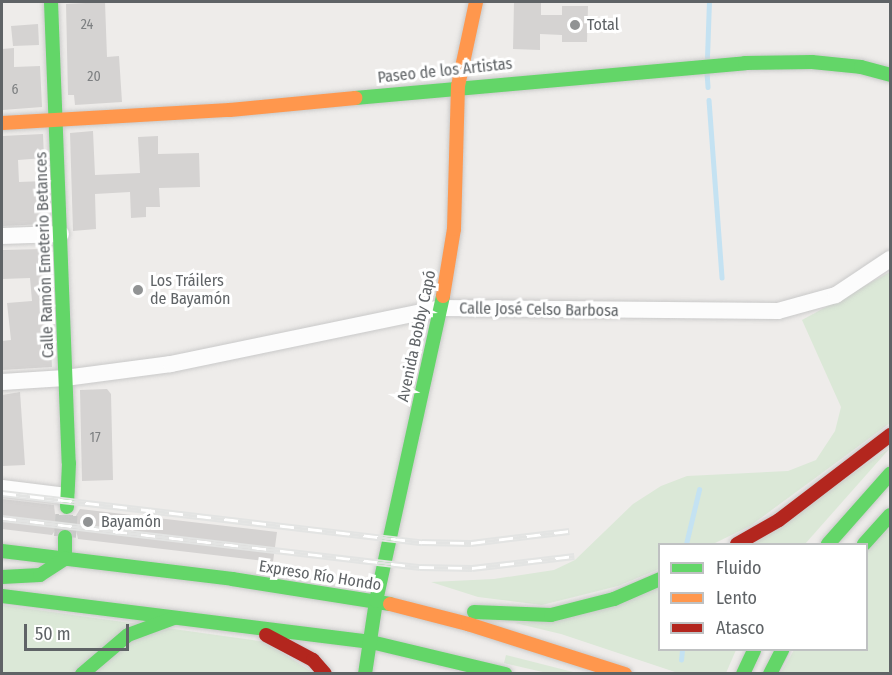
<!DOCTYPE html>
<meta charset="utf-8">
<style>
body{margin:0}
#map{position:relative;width:892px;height:675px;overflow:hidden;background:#eeecea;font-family:"Fira Sans Condensed",sans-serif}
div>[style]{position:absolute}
.green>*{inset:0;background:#dbe8d7}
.stream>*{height:4.5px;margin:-2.25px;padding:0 2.25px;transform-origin:2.25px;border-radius:2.25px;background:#c4e2f2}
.building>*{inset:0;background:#d5d3d2}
.secondary-tunnel>*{height:22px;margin-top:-11px;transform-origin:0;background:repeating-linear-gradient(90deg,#cacac9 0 22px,transparent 0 33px)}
.roads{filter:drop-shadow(0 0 2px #c9c9c9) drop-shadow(0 0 2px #c9c9c9)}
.street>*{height:16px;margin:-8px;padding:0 8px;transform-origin:8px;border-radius:8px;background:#fcfcfc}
.fast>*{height:14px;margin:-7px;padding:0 7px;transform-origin:7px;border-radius:7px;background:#63d668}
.slow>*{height:14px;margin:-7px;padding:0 7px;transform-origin:7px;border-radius:7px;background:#ff974d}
.jam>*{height:14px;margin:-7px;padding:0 7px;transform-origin:7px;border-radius:7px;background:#b3261e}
.rail>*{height:7px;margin-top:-3.5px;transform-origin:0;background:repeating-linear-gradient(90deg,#fff 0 14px,#e3e4e3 0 28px);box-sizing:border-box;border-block:2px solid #e3e4e3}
.dots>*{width:16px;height:16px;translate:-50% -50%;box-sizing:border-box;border:3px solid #fff;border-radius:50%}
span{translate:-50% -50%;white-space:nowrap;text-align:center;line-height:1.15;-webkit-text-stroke:6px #fff;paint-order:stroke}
.number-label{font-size:14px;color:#7e8082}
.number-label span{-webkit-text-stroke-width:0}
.poi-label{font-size:16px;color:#5f6366}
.left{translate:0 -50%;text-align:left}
.street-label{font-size:16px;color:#5f6366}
.frame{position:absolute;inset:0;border:3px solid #5f6366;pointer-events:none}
.legend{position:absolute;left:658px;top:543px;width:210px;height:108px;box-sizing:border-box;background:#fff;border:2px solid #bfc1c2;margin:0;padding:8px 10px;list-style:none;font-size:18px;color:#5f6366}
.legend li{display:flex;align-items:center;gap:12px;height:30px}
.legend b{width:30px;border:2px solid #bfc1c2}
.scale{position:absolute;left:24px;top:624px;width:105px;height:27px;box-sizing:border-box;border:3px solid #5f6366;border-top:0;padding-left:8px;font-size:18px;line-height:21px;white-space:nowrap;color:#5f6366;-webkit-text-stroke:4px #fff;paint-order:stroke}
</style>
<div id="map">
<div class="green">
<i style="clip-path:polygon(890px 272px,890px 423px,750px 526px,713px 544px,660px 544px,659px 569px,618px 586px,542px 605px,478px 597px,431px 582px,494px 579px,554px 570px,575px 560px,633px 504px,661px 486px,687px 476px,788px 471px,816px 460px,835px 431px,841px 407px,802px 320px)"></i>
<i style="clip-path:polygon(890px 448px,805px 544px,748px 544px)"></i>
<i style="clip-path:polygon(890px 521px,890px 673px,780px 674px,794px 650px,866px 650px,867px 549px)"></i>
<i style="clip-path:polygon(659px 585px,660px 650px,736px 650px,726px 673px,678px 673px,561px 634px,515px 623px)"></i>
<i style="clip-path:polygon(2px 605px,266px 642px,315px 674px,2px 674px)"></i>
<i style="clip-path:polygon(506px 655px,577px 673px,547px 673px,504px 663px)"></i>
</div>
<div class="stream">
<i style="left:707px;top:58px;width:56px;rotate:-88deg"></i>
<i style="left:707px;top:72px;width:15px;rotate:86deg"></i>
<i style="left:709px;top:100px;width:178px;rotate:85.8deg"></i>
<i style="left:686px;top:544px;width:56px;rotate:-76.5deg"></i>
<i style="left:681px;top:660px;width:10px;rotate:-84deg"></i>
</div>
<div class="building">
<i style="clip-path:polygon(105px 2px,107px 57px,119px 56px,122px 102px,75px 105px,74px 95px,68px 95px,66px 4px)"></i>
<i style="clip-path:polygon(514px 2px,541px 2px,541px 15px,562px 15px,562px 6px,588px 6px,587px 42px,562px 42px,562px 35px,540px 34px,540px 50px,513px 49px)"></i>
<i style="clip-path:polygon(38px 24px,39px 45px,13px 46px,11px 26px)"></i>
<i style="clip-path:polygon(14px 48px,14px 67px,40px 66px,42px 107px,2px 110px,2px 49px)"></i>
<i style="clip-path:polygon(93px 131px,95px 175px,140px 173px,138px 137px,158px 136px,158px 154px,199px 153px,200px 187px,159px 188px,160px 207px,146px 207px,146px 217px,131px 218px,130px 192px,95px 194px,96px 229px,73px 231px,70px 133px)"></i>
<i style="clip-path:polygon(43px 134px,44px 158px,18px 160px,19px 182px,44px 181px,46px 224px,2px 226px,2px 136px)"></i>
<i style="clip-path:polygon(46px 249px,52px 367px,2px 370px,2px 341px,11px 340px,7px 303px,32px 301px,30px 278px,2px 279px,2px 250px)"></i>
<i style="clip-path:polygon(107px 389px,111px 394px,113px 480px,82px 481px,80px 390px)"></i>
<i style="clip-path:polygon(20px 392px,25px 465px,3px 466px,2px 395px)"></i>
<i style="clip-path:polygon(2px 499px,54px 505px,55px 514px,66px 520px,74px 519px,80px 509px,277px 532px,273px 562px,78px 539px,76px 530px,66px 524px,58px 526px,52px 535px,2px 529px)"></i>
</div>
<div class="secondary-tunnel">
<i style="left:65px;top:537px;width:30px;rotate:-86deg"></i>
</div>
<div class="roads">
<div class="street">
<i style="left:2px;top:236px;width:59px;rotate:-1.9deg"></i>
<i style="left:2px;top:382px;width:63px;rotate:-3.6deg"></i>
<i style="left:65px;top:378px;width:107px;rotate:-7.5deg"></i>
<i style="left:171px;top:364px;width:276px;rotate:-11.7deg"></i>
<i style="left:441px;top:308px;width:337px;rotate:0.5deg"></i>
<i style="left:778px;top:311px;width:60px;rotate:-15.4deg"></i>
<i style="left:836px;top:295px;width:65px;rotate:-33.7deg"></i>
<i style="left:2px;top:488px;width:65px;rotate:7deg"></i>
</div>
<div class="fast">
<i style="left:51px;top:2px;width:461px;rotate:87.8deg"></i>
<i style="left:69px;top:463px;width:44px;rotate:92.6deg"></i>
<i style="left:355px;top:98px;width:392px;rotate:-5.1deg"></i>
<i style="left:745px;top:63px;width:67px;rotate:-0.9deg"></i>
<i style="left:812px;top:62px;width:49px;rotate:5.8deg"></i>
<i style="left:861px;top:67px;width:30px;rotate:15deg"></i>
<i style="left:65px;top:537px;width:22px;rotate:90deg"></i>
<i style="left:828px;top:544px;width:94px;rotate:-48.5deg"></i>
<i style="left:864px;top:544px;width:39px;rotate:-48deg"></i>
<i style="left:2px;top:551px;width:232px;rotate:6.9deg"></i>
<i style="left:232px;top:579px;width:160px;rotate:9deg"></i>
<i style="left:2px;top:577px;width:38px;rotate:-3deg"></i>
<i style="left:40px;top:575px;width:30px;rotate:-33deg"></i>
<i style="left:2px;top:596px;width:372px;rotate:7.1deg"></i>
<i style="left:371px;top:642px;width:138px;rotate:13.4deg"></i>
<i style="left:474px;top:612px;width:77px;rotate:2.2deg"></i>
<i style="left:551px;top:615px;width:65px;rotate:-14.3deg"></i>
<i style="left:614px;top:599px;width:50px;rotate:-23.5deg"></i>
<i style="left:82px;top:674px;width:60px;rotate:-40.3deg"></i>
<i style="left:128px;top:635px;width:49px;rotate:-20.3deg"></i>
<i style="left:365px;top:674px;width:74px;rotate:-81.4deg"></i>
<i style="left:376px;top:601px;width:312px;rotate:-77.6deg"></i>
<i style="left:743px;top:674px;width:26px;rotate:-65deg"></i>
<i style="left:770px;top:674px;width:27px;rotate:-63deg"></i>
</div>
<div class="slow">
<i style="left:2px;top:123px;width:228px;rotate:-3.3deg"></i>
<i style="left:230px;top:110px;width:126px;rotate:-5.5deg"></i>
<i style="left:443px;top:296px;width:68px;rotate:-80.7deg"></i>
<i style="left:454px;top:229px;width:143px;rotate:-88.4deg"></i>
<i style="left:458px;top:86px;width:86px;rotate:-77.9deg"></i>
<i style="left:390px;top:604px;width:81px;rotate:14.4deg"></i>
<i style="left:468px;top:624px;width:165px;rotate:17.7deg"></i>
</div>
<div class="jam">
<i style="left:737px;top:544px;width:48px;rotate:-29.7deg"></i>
<i style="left:779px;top:520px;width:140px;rotate:-37.4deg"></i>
<i style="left:266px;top:635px;width:53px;rotate:28deg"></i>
<i style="left:313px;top:660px;width:18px;rotate:49deg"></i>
</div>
</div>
<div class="rail">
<i style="left:2px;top:493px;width:423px;rotate:6.7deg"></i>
<i style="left:422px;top:542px;width:49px;rotate:1.2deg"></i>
<i style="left:471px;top:543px;width:99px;rotate:-7deg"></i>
<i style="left:2px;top:518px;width:421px;rotate:6.7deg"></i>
<i style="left:420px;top:567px;width:52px;rotate:1.1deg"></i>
<i style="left:472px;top:568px;width:103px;rotate:-6.7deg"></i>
</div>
<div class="dots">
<i style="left:575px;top:25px;background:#919394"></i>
<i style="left:138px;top:290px;background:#919394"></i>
<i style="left:88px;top:522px;background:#919394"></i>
</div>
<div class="number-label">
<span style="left:87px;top:25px">24</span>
<span style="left:94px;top:77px">20</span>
<span style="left:15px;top:90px">6</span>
<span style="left:95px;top:438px">17</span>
</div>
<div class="poi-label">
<span class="left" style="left:587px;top:25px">Total</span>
<span class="left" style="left:150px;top:290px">Los Tráilers<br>de Bayamón</span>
<span class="left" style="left:101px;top:522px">Bayamón</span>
</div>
<div class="street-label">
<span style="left:445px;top:71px;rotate:-6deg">Paseo de los Artistas</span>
<span style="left:45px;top:255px;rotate:-92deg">Calle Ramón Emeterio Betances</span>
<span style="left:539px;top:310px;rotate:1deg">Calle José Celso Barbosa</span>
<span style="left:417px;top:336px;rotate:-78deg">Avenida Bobby Capó</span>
<span style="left:320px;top:576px;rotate:9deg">Expreso Río Hondo</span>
</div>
<div class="frame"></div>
<ul class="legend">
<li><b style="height:8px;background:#63d668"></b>Fluido</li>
<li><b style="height:8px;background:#ff974d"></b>Lento</li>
<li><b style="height:8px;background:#b3261e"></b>Atasco</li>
</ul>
<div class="scale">50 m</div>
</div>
